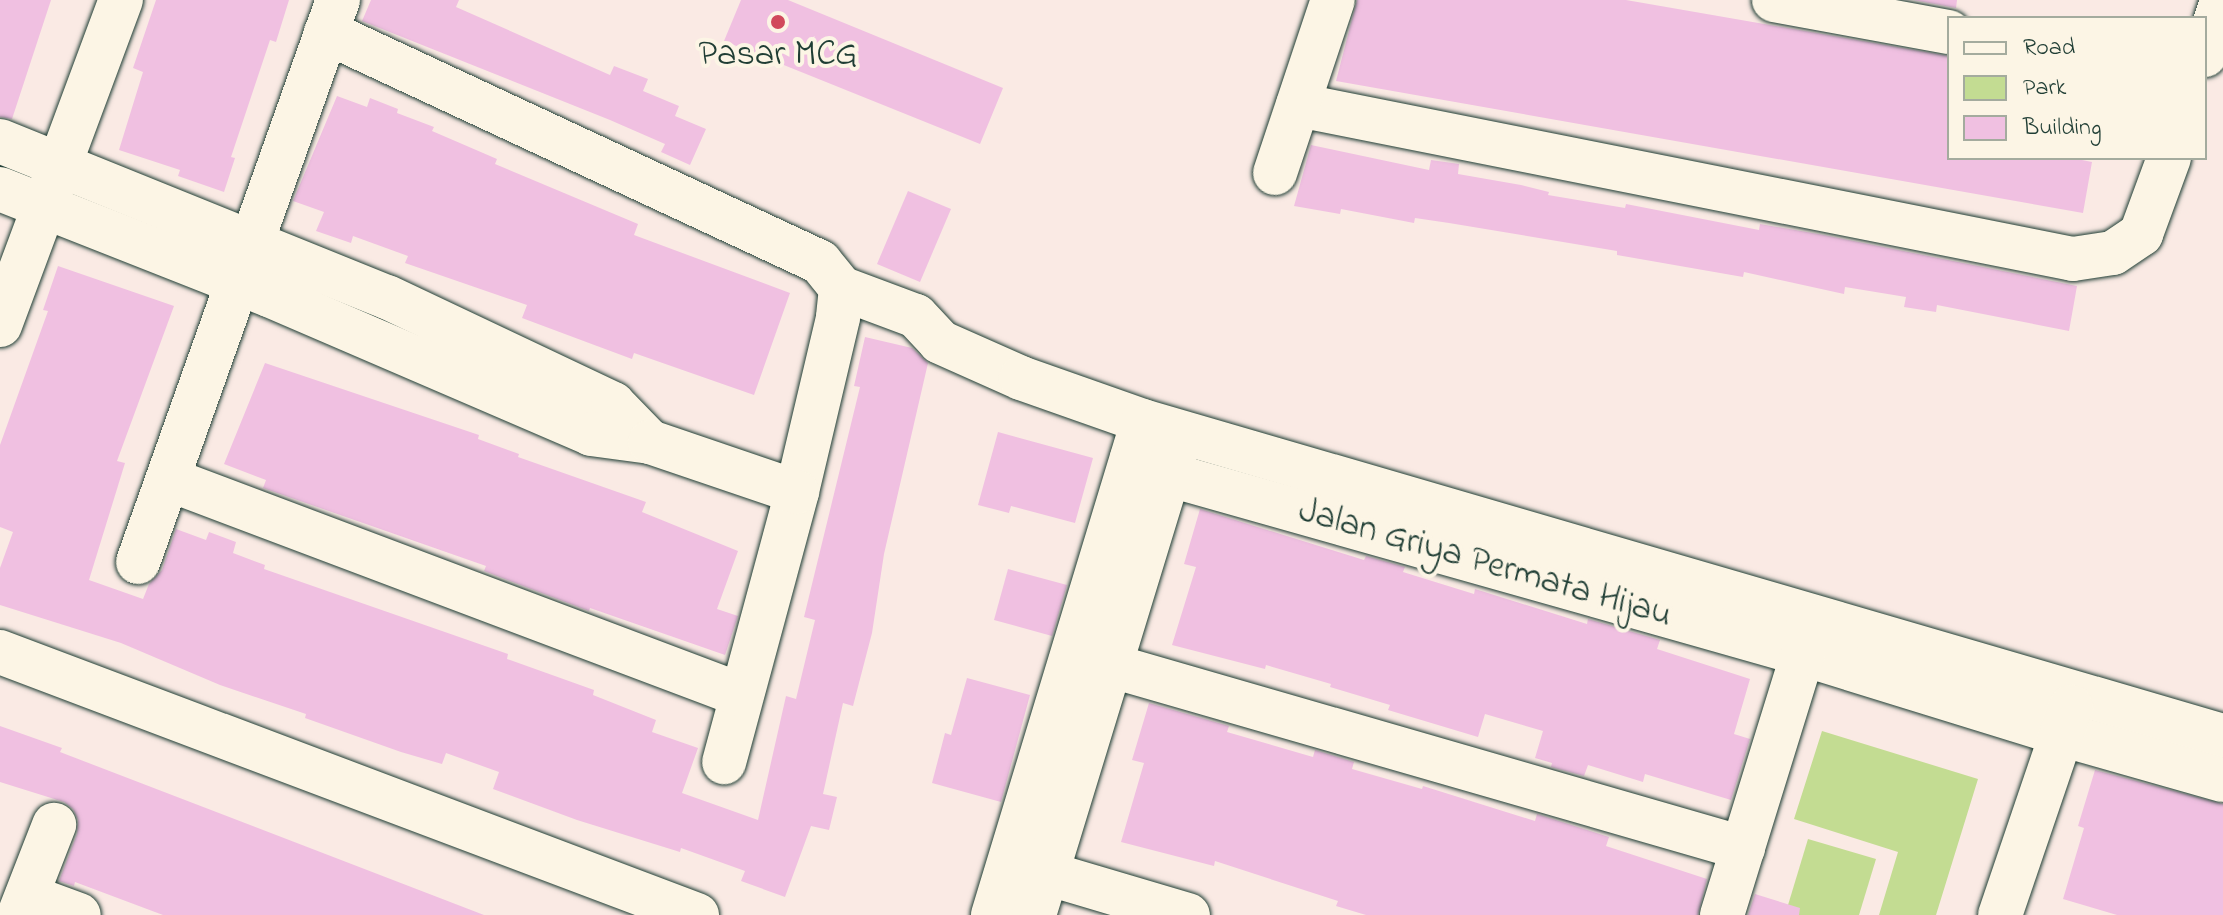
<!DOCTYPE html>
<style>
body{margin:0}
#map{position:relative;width:2223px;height:915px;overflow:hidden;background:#faeae4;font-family:"Indie Flower",sans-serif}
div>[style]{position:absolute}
.green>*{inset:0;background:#c3dc92}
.building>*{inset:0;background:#f0c0e1}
.roads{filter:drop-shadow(0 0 2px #1f3d34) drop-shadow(0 0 2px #1f3d34)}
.minor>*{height:44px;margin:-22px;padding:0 22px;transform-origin:22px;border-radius:22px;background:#fcf5e5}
.dots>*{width:22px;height:22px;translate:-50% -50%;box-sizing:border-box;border:4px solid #fcf5e5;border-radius:50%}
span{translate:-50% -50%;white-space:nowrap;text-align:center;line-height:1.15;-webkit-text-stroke:8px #fcf5e5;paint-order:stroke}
.poi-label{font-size:36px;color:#1f3d34}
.street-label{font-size:36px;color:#1f3d34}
.legend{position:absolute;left:1947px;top:16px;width:260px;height:144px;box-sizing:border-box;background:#fcf5e5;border:2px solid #a4ab9e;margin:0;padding:10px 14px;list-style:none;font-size:24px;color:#1f3d34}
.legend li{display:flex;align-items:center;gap:16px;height:40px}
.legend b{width:40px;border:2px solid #a4ab9e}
</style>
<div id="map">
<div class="green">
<i style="clip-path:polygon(1822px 731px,1978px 779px,1936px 915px,1879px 915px,1898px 852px,1794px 819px)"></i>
<i style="clip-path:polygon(1808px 839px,1876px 859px,1859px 915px,1785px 915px)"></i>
</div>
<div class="building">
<i style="clip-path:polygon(0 0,51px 0,12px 119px,0 117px)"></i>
<i style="clip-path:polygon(156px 0,289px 0,276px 42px,270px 40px,231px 157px,235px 158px,224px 192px,178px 176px,180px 170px,119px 150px,143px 72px,133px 68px)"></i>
<i style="clip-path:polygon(371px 0,459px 0,456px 7px,610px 75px,614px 66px,648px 79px,643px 91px,679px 106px,675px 116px,706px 129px,690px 165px,661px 152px,665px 144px,610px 120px,362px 21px)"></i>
<i style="clip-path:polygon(741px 0,788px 0,1003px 88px,980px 144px,724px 41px)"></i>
<i style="clip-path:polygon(1357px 0,1626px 0,1949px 56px,1949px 158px,2072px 158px,2092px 162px,2083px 213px,1336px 81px)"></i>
<i style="clip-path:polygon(1913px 0,1957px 0,1956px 8px)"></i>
<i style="clip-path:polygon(337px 96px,367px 107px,370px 98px,398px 109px,397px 113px,434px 127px,432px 131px,497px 159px,495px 164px,638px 224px,634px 235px,790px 293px,754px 395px,634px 353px,632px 359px,597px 346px,522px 318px,527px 305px,405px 263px,408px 256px,353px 236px,351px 243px,316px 231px,324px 212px,293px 201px)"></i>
<i style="clip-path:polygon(1311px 145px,1429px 170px,1431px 160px,1459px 164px,1458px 174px,1521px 185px,1549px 192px,1548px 195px,1625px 208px,1626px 204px,1759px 230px,1760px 224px,1824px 235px,2077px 286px,2069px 331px,1937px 305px,1936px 312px,1904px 307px,1906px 297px,1845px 287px,1844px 294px,1744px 272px,1743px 277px,1617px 255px,1617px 251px,1449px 223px,1415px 218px,1414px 223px,1341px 209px,1340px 214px,1294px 206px)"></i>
<i style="clip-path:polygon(908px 191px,951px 209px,920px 282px,877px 264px)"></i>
<i style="clip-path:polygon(58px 266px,174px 306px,117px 461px,125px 463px,89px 580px,143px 599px,149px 584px,162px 570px,176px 529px,206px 540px,209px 532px,236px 542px,233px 553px,265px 565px,264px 569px,508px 654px,507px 659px,594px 690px,593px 695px,656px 720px,652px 732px,698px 748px,682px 793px,758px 820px,786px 696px,796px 699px,815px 620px,804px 617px,860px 387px,854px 386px,865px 337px,912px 348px,928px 363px,884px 554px,872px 633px,853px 706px,843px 703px,823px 794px,837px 797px,829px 830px,811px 826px,785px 897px,741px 881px,745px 871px,681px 848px,680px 852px,577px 820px,493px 789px,499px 772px,446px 753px,442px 764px,401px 752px,305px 718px,306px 714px,220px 685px,121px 643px,0 605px,0 568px,13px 532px,0 527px,0 445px,48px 311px,43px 310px)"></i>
<i style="clip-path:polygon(265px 363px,479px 435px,478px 439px,519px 454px,518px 457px,646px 502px,642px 512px,738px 551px,717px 609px,738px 616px,725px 655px,590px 608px,589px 611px,484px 571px,486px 566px,263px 488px,266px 480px,224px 464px)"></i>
<i style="clip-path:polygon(998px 432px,1093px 458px,1075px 523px,1011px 506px,1009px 513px,978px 505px)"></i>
<i style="clip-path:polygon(1200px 509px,1364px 560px,1366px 556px,1405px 567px,1403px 572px,1474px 594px,1475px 589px,1587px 624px,1588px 619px,1660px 640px,1657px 649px,1750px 679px,1734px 734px,1750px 739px,1731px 800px,1645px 774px,1643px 782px,1588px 765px,1584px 776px,1551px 767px,1552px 763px,1535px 758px,1543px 731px,1485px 714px,1478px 737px,1388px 710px,1390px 705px,1330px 687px,1331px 684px,1266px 665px,1265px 669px,1172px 645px,1196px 567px,1184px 564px)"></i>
<i style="clip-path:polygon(1008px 569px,1067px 585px,1052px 636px,994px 620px)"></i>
<i style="clip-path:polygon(967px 678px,1030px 695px,1001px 802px,932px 783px,945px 733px,951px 735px)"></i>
<i style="clip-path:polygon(1149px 703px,1229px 726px,1227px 732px,1313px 757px,1315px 750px,1354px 762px,1352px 769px,1422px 789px,1423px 786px,1535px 821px,1537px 814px,1609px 837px,1606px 846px,1707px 879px,1698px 915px,1366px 915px,1336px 906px,1338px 901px,1215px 861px,1214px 866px,1121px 842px,1144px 763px,1132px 760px)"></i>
<i style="clip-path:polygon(0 726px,62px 748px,60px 752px,484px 915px,163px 915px,75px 882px,74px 886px,59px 881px,77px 834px,78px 820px,73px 809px,64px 802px,0 782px)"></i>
<i style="clip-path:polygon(2095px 770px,2223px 804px,2223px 915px,2117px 915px,2063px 899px,2084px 828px,2078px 826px)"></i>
<i style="clip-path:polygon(1755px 894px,1800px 908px,1799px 915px,1748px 915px)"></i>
</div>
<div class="roads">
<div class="minor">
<i style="left:1774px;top:0;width:178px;rotate:10.4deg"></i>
<i style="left:326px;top:32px;width:545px;rotate:24.97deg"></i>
<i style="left:820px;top:262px;width:33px;rotate:51deg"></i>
<i style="left:841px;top:288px;width:30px;rotate:96deg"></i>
<i style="left:838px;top:318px;width:179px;rotate:103.3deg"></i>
<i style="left:797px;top:492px;width:280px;rotate:105.1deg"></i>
<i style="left:2205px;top:55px;width:58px;rotate:-72.8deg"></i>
<i style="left:1298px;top:105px;width:790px;rotate:11.24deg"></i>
<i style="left:2073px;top:259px;width:40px;rotate:-8.5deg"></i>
<i style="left:2113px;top:253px;width:34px;rotate:-34deg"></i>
<i style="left:2141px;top:234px;width:81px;rotate:-69.8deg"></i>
<i style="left:0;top:141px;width:417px;rotate:22deg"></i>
<i style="left:387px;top:297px;width:250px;rotate:25.3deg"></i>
<i style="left:613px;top:404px;width:53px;rotate:45.8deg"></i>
<i style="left:1275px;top:173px;width:182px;rotate:-71.5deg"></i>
<i style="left:0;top:189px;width:289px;rotate:21.5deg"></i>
<i style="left:269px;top:295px;width:351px;rotate:23.3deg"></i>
<i style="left:591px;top:434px;width:60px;rotate:7.7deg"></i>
<i style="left:650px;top:442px;width:155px;rotate:18.8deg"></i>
<i style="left:841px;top:288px;width:80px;rotate:20.5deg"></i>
<i style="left:916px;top:316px;width:35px;rotate:47deg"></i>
<i style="left:940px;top:342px;width:89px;rotate:24deg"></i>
<i style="left:1021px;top:378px;width:129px;rotate:19.4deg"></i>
<i style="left:1143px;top:421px;width:1125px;rotate:16.26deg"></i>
<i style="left:0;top:325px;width:347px;rotate:-69.6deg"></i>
<i style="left:1132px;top:458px;width:38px;rotate:25deg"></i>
<i style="left:1167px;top:474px;width:661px;rotate:15.8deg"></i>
<i style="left:1803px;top:654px;width:270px;rotate:17.2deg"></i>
<i style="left:2061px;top:734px;width:168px;rotate:15.9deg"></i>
<i style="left:168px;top:479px;width:612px;rotate:20.65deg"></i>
<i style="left:138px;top:562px;width:597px;rotate:-70.41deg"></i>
<i style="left:0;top:652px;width:745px;rotate:20.67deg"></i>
<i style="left:1109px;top:665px;width:660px;rotate:16.1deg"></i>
<i style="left:1046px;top:873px;width:148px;rotate:16.5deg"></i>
<i style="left:27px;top:896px;width:55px;rotate:20.1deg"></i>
<i style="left:19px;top:915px;width:97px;rotate:-68.7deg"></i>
<i style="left:993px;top:915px;width:506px;rotate:-73.11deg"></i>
<i style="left:1034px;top:915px;width:490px;rotate:-73deg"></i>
<i style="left:1722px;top:915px;width:273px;rotate:-72.8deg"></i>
<i style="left:1803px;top:654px;width:28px;rotate:-80deg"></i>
<i style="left:2000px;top:915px;width:220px;rotate:-71.2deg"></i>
</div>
</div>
<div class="dots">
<i style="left:778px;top:22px;background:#d1495b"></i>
</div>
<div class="poi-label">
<span style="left:778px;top:56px">Pasar MCG</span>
</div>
<div class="street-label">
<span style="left:1485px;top:564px;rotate:16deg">Jalan Griya Permata Hijau</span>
</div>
<ul class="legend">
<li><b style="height:10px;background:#fcf5e5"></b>Road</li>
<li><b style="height:22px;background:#c3dc92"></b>Park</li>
<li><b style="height:22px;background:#f0c0e1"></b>Building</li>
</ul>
</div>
